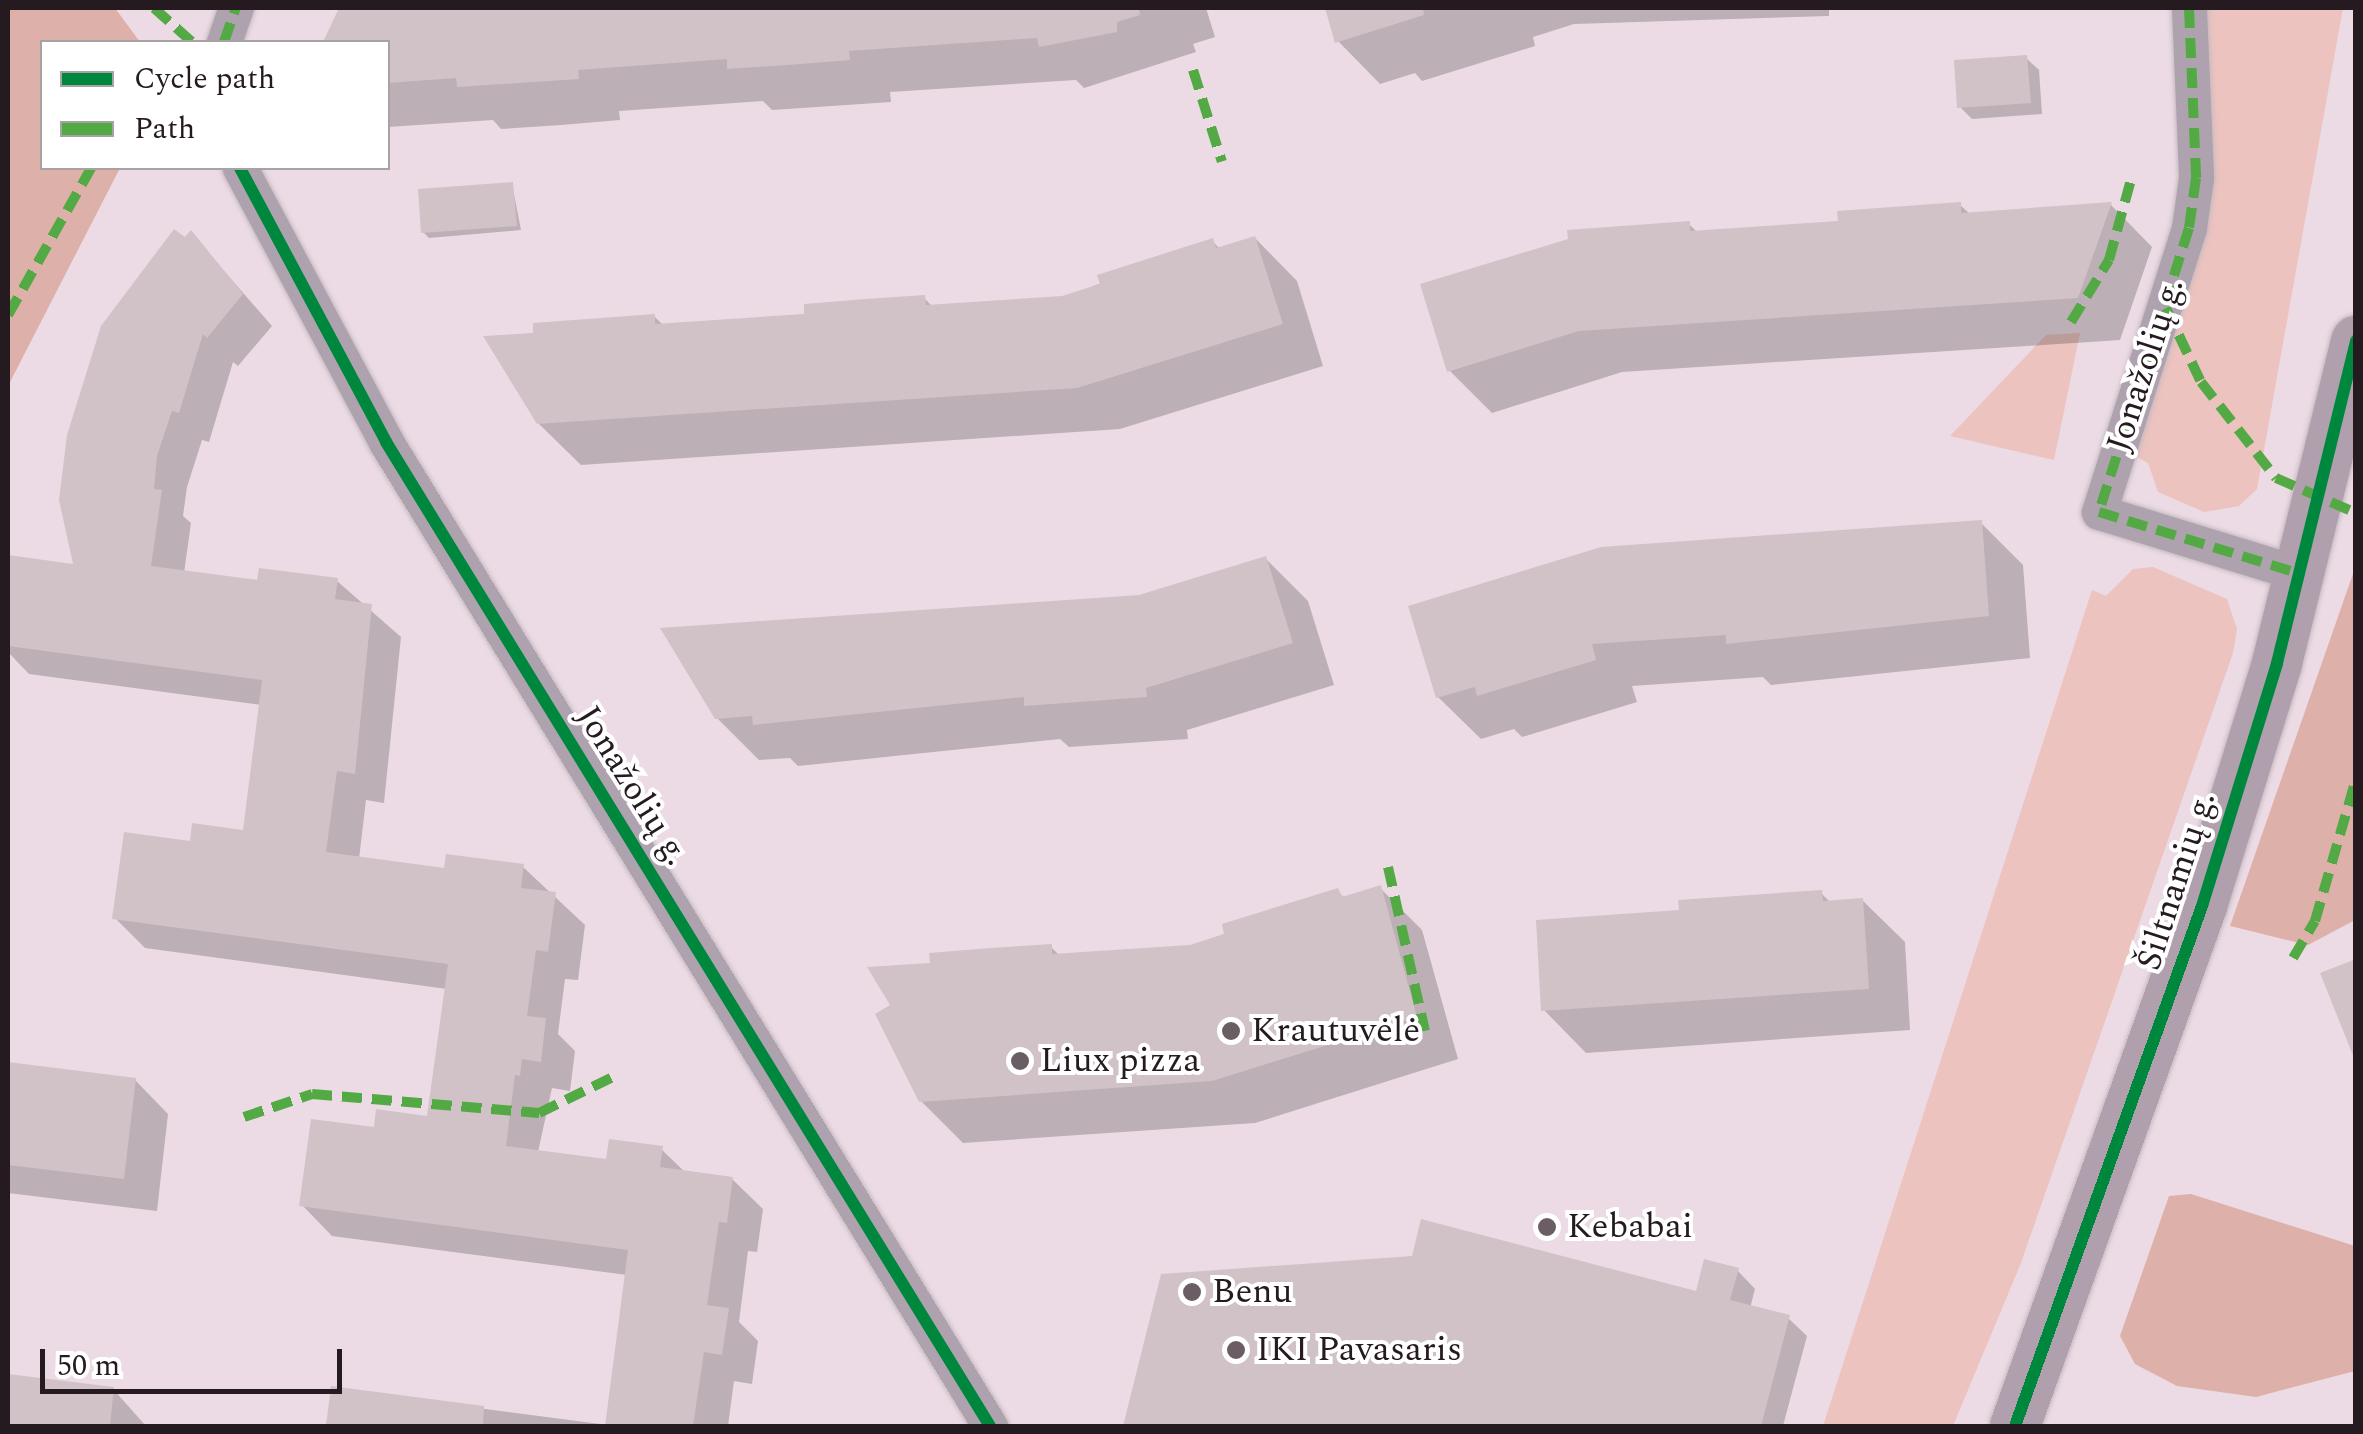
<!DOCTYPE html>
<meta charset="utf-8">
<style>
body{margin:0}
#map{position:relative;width:2363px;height:1434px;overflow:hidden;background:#ecdbe4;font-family:Spectral,serif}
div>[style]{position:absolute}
.green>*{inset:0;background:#ecc3bf}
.forest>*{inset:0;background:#ddb0aa}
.shadow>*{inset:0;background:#0003}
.building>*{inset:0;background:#d0c2c7}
.roads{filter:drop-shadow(0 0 2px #c6bac1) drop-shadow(0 0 2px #c6bac1)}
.street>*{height:35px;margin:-17.5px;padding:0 17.5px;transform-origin:17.5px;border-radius:17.5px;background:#afa2af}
.secondary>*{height:50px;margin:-25px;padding:0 25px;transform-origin:25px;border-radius:25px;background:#b0a0ae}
.quiet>*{height:10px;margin-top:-5px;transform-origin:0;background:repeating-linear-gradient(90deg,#53a943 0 20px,transparent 0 30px)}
.cycleway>*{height:12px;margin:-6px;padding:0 6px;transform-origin:6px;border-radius:6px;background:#00873e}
.dots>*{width:28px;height:28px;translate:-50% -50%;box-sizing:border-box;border:5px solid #fff;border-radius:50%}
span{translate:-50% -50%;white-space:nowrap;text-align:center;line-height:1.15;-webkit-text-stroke:8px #fff;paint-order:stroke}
.street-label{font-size:35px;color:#241a1f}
.poi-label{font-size:35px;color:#241a1f}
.left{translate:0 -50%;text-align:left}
.frame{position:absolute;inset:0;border:10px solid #241a1f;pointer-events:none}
.legend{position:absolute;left:40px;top:40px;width:350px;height:130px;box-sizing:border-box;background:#fff;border:2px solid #a7a3a5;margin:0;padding:12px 18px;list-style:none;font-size:30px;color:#241a1f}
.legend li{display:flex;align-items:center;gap:20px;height:50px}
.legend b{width:50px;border:2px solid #a7a3a5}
.scale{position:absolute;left:40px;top:1349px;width:302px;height:45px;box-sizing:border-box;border:5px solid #241a1f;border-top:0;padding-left:12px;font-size:30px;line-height:35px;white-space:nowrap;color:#241a1f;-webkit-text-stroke:8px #fff;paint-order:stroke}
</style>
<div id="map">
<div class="green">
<i style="clip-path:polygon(2206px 8px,2343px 8px,2257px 489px,2239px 506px,2204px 512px,2158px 492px,2148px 463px,2135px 456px,2196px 264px,2211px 163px)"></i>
<i style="clip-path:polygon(2080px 333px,2054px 460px,1950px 436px,2046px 335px)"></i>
<i style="clip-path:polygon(2153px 567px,2227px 599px,2237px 629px,2233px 653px,2021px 1263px,1953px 1426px,1823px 1426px,2092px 590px,2106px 596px,2133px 569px)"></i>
</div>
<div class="forest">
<i style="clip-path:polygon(8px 8px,115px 8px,140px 42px,42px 42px,42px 168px,120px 168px,8px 386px)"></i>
<i style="clip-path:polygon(2355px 568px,2355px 920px,2308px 945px,2230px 926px)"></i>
<i style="clip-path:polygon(2191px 1194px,2355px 1246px,2355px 1371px,2256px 1397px,2177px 1386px,2135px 1364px,2120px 1336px,2169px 1196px)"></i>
</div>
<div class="shadow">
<i style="clip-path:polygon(342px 8px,1206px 8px,1215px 37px,1193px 44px,1196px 52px,1084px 88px,1076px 80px,890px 92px,891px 102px,772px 110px,763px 101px,619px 111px,620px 120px,561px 125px,501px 129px,493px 120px,388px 127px,388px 42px,326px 42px)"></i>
<i style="clip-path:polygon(1327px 8px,1829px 8px,1829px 16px,1574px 24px,1533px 37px,1535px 46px,1422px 81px,1415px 73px,1380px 84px,1338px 41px)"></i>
<i style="clip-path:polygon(2026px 58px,2039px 70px,2042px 114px,1972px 119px,1960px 107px)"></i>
<i style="clip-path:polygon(512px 184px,521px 230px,429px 238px,423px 232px)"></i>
<i style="clip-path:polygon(1960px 205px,1970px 214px,2111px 205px,2152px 247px,2120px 340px,1622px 372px,1492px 413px,1450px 371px,1689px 224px,1698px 233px,1840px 223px)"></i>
<i style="clip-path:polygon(191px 233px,272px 326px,238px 366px,233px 362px,209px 442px,202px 440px,187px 487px,183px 516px,191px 523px,184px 573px,259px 583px,337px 581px,401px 637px,384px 803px,366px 800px,359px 859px,446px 871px,523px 867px,585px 925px,578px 980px,565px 979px,558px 1034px,575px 1051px,570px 1091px,552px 1088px,538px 1152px,608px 1162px,661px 1149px,686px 1173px,732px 1179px,763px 1209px,757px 1252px,748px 1251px,739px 1322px,758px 1341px,752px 1384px,734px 1381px,728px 1426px,326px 1426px,333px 1389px,608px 1425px,627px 1275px,332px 1236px,302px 1205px,376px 1130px,429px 1118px,447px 989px,145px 948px,115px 918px,192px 843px,245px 833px,262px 705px,29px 674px,8px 652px,8px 581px,11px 558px,77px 567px)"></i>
<i style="clip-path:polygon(1255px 238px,1297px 281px,1323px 366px,1120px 429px,581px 465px,538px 423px,536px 335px,654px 316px,664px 326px,807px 316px,924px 298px,933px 307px,1062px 298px,1212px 241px,1220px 249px)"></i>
<i style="clip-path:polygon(1981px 523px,2023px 565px,2030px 658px,1771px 685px,1763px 677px,1632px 686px,1637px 702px,1522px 737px,1514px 729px,1481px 739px,1438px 697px,1411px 608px)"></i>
<i style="clip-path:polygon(1266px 559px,1308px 601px,1334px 685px,1187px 730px,1188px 739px,1069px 747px,1060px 739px,798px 766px,790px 758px,759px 760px,717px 718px)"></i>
<i style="clip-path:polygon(1380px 888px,1422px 930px,1458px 1059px,1255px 1123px,963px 1143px,921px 1101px,894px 1006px,932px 965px,1051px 947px,1060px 956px,1190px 947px,1338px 891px,1345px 899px)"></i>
<i style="clip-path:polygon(1821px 893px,1831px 903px,1862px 900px,1905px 942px,1910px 1030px,1586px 1053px,1544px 1010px)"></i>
<i style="clip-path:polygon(8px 1065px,135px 1080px,168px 1114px,157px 1211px,8px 1193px)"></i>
<i style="clip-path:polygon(1737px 1270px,1755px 1289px,1750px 1308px,1788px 1318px,1807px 1336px,1783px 1426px,1125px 1426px,1163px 1277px,1697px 1294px)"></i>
<i style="clip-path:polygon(8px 1376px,113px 1389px,146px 1426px,8px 1426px)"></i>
</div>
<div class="building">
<i style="clip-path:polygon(339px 8px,1139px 8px,1140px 15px,1117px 22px,1117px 32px,1039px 47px,1037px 38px,849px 51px,850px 60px,788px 65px,727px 69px,727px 59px,578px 70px,579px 79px,457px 87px,456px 78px,388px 83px,388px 42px,323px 42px)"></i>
<i style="clip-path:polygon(1325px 8px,1423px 8px,1424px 15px,1335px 43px)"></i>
<i style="clip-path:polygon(2027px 55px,2031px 103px,1957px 108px,1954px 60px)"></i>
<i style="clip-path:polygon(513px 182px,517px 226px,421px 233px,418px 189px)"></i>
<i style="clip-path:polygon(1961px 202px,1961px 213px,2112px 202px,2078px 298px,1579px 331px,1447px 372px,1420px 284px,1568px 239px,1567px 230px,1690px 221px,1690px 231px,1838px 221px,1837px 211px)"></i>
<i style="clip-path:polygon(174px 229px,185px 237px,191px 230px,243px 294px,207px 338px,203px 334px,179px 413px,172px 411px,157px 456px,154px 489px,162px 490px,151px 566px,257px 580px,259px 568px,338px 578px,335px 599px,372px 604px,355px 774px,337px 771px,326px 852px,444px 868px,446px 854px,524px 864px,521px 888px,556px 892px,548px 952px,536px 950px,527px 1016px,546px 1018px,541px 1062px,522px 1059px,520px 1076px,515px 1075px,506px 1146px,606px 1159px,609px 1139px,663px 1146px,660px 1167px,733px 1177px,727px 1223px,719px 1222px,707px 1305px,729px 1308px,722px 1355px,704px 1352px,693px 1426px,605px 1426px,628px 1250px,299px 1206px,311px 1119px,374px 1127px,376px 1109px,427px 1116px,448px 964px,112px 919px,124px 832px,190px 841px,192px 823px,243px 830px,262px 680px,8px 646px,8px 555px,73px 564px,59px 500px,67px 435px,101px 326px)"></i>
<i style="clip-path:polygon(1255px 236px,1283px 324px,1077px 388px,537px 424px,483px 336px,533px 333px,533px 323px,655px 314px,655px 324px,804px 314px,804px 304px,866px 299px,925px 295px,926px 305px,1062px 296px,1100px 284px,1097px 275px,1213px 238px,1216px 248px)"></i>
<i style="clip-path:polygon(1982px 520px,1989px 616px,1726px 644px,1726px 635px,1592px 644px,1596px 660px,1477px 696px,1475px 687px,1436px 698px,1408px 606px,1601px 547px)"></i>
<i style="clip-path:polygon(1266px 556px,1293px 643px,1146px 688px,1147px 697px,1024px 706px,1024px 697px,753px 725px,752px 716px,715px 719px,660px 628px,1139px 595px)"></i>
<i style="clip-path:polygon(1381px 885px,1417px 1017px,1212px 1081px,919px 1102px,875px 1014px,890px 1005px,867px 967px,930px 963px,929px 953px,991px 948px,1052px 944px,1052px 954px,1190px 945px,1224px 934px,1222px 924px,1338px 888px,1342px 897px)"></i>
<i style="clip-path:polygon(1822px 890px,1823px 901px,1863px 898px,1869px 989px,1541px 1011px,1536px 920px,1679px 910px,1678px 900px)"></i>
<i style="clip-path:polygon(2356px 959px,2356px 1057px,2354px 1058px,2320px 973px)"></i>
<i style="clip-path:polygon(8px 1062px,136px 1078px,124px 1179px,8px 1165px)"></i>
<i style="clip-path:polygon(1421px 1219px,1696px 1291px,1704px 1259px,1739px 1268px,1730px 1300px,1790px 1315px,1761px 1426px,1123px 1426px,1161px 1274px,1412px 1256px)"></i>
<i style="clip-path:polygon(8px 1374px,114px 1387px,110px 1426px,8px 1426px)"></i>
<i style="clip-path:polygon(331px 1386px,484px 1406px,483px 1426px,326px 1426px)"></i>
</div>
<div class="roads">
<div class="street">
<i style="left:2189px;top:8px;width:170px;rotate:87.6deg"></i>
<i style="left:2196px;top:178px;width:50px;rotate:98deg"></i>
<i style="left:2189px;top:228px;width:298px;rotate:107.6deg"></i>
<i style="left:2099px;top:512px;width:210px;rotate:17.1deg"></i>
<i style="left:224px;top:42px;width:36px;rotate:-71deg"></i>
<i style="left:240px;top:168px;width:310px;rotate:61.9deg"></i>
<i style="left:386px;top:442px;width:1155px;rotate:58.46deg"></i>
</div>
<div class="secondary">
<i style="left:2015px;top:1426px;width:553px;rotate:-70.22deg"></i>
<i style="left:2202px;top:906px;width:254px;rotate:-72.8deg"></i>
<i style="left:2277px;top:663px;width:332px;rotate:-76.2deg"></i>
</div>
</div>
<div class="quiet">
<i style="left:154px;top:8px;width:51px;rotate:41.8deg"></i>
<i style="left:2189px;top:8px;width:170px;rotate:87.6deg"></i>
<i style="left:2196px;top:178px;width:50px;rotate:98deg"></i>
<i style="left:2189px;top:228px;width:298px;rotate:107.6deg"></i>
<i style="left:2099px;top:512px;width:210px;rotate:17.1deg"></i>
<i style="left:224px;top:42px;width:36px;rotate:-71deg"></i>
<i style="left:1193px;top:70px;width:96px;rotate:72.5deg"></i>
<i style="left:2166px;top:308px;width:82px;rotate:64.7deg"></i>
<i style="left:2201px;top:382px;width:122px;rotate:52deg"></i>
<i style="left:2276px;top:478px;width:87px;rotate:23.6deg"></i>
<i style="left:8px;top:315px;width:169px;rotate:-60.5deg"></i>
<i style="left:2071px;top:322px;width:73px;rotate:-58.5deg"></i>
<i style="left:2109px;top:260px;width:87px;rotate:-74.7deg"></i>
<i style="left:1388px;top:867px;width:168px;rotate:77.3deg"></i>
<i style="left:2293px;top:958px;width:43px;rotate:-59.3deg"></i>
<i style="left:2315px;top:921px;width:148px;rotate:-73.9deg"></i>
<i style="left:244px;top:1117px;width:72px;rotate:-18.7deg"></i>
<i style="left:312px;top:1094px;width:228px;rotate:4.8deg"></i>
<i style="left:539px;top:1113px;width:85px;rotate:-26deg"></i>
</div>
<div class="cycleway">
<i style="left:240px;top:168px;width:310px;rotate:61.9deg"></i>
<i style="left:386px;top:442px;width:1155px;rotate:58.46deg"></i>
<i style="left:2015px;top:1426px;width:553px;rotate:-70.22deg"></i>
<i style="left:2202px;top:906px;width:254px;rotate:-72.8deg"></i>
<i style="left:2277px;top:663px;width:332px;rotate:-76.2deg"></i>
</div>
<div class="dots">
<i style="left:1231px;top:1031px;background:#6a5e64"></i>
<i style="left:1020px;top:1061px;background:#6a5e64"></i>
<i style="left:1547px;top:1227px;background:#6a5e64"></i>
<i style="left:1192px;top:1292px;background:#6a5e64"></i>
<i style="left:1236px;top:1350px;background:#6a5e64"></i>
</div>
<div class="street-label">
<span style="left:2146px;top:365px;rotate:-72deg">Jonažolių g.</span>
<span style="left:632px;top:786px;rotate:58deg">Jonažolių g.</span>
<span style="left:2177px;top:881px;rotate:-72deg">Šiltnamių g.</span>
</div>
<div class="poi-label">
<span class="left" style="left:1251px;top:1031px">Krautuvėlė</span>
<span class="left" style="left:1040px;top:1061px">Liux pizza</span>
<span class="left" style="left:1567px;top:1227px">Kebabai</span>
<span class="left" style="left:1212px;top:1292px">Benu</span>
<span class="left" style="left:1256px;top:1350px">IKI Pavasaris</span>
</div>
<div class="frame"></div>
<ul class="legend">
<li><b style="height:12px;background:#00873e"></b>Cycle path</li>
<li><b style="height:12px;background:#53a943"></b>Path</li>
</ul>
<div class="scale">50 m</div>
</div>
